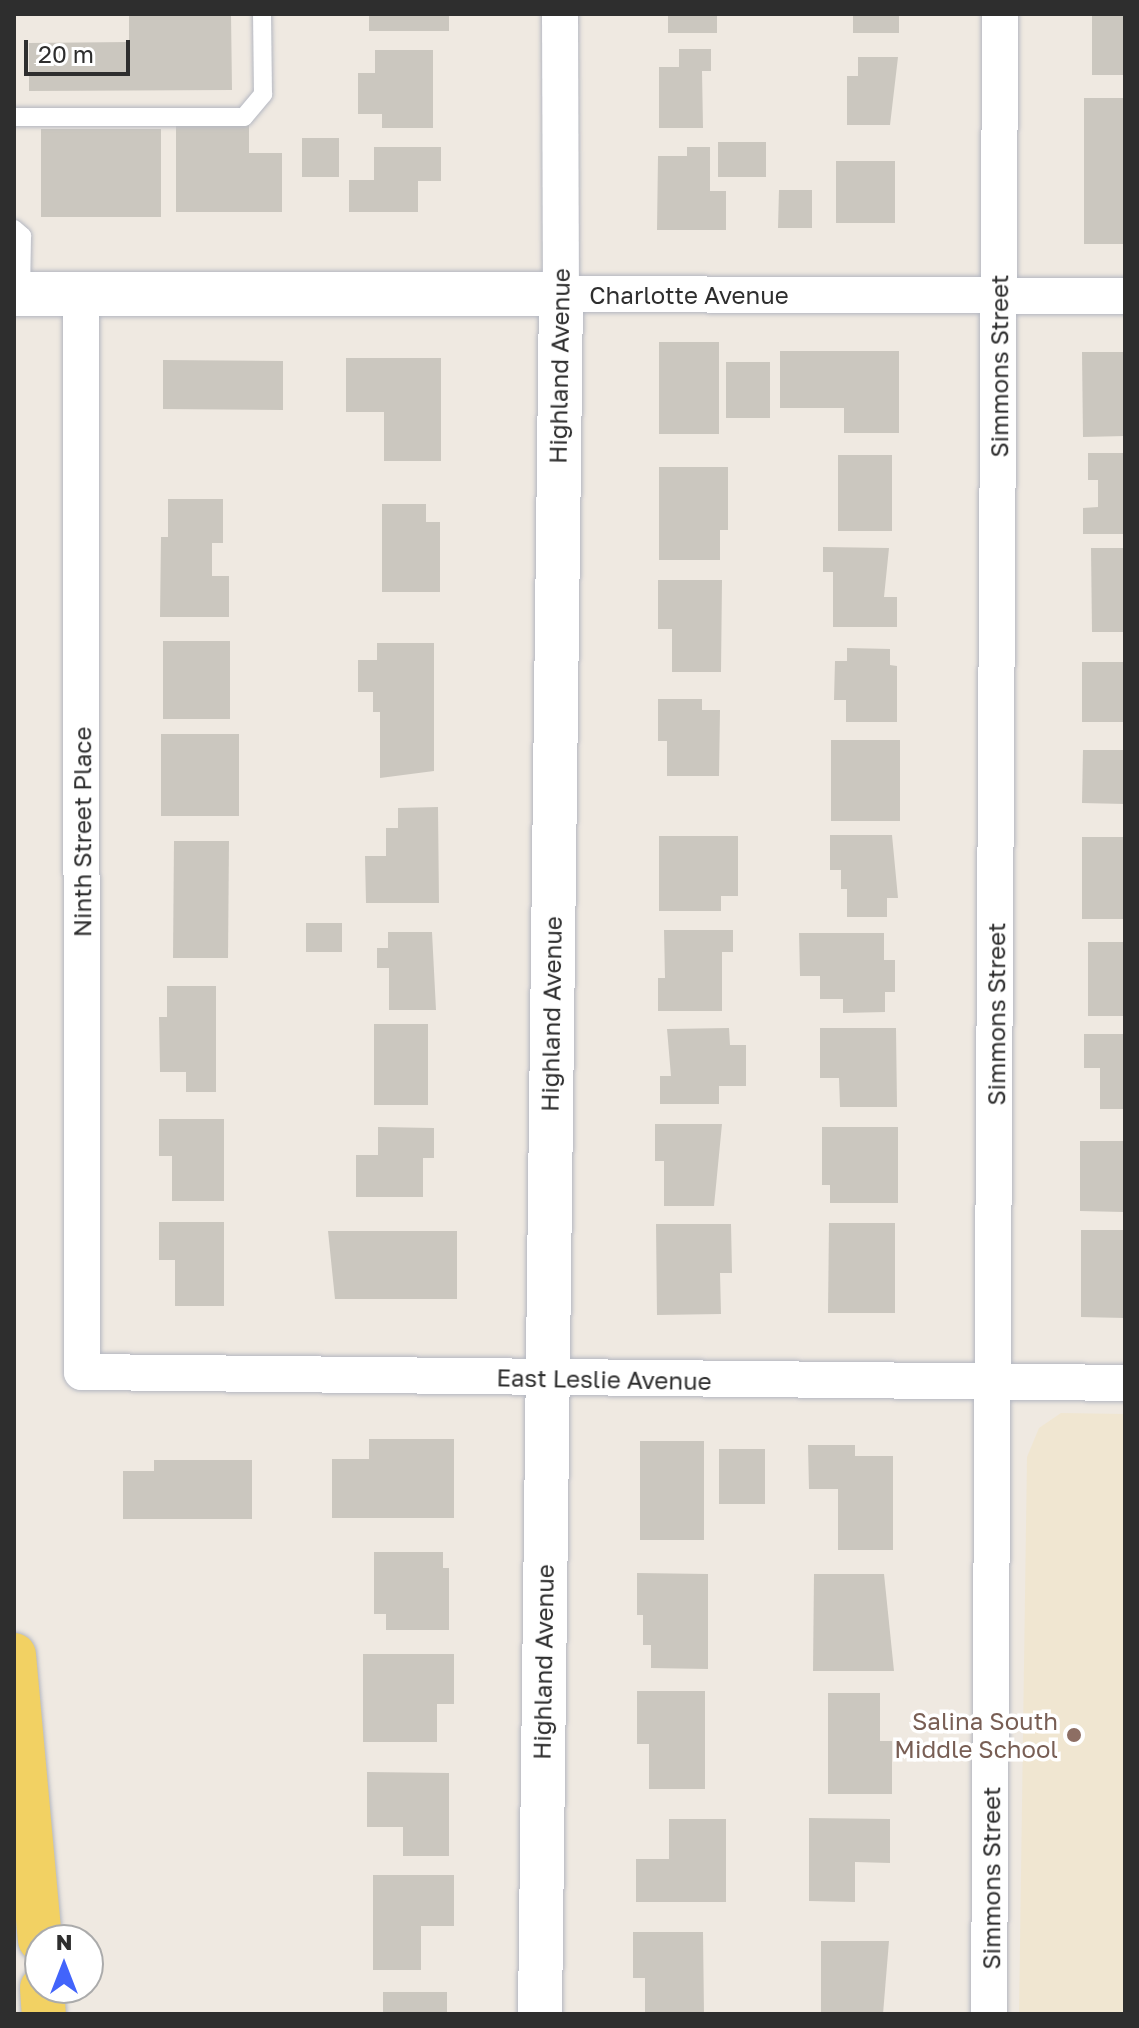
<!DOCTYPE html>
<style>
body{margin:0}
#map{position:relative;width:1139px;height:2028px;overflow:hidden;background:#efe9e1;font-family:"Golos Text",sans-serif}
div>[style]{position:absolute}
.education>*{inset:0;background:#f0e6d1}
.building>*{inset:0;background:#cbc7bf}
.roads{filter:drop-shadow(0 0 2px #b4b7c1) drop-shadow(0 0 2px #b4b7c1)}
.lane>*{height:18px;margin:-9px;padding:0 9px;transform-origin:9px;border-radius:9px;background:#fff}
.street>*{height:36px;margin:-18px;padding:0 18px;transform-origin:18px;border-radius:18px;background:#fff}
.secondary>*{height:44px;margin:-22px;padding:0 22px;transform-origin:22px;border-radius:22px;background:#fff}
.primary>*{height:44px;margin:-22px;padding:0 22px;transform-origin:22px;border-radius:22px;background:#f2d163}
.dots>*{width:22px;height:22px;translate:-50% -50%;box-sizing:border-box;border:4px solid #fff;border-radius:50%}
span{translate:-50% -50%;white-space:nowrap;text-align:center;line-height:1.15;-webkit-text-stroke:7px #fff;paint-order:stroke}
.street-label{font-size:24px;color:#2e2e2e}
.education-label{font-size:24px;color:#785e54}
.right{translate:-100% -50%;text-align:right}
.frame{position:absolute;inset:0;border:16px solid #2e2e2e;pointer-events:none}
.north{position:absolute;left:24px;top:1924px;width:80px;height:80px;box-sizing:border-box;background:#fff;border:2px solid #ababab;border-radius:50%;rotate:0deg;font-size:22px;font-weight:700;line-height:32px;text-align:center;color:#2e2e2e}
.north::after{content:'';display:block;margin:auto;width:28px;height:36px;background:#4264fb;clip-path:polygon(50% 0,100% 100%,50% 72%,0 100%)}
.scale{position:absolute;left:24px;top:40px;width:106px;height:36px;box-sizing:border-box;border:4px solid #2e2e2e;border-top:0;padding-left:10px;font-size:24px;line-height:28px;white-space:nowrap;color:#2e2e2e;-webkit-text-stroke:6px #fff;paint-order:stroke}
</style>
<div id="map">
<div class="education">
<i style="clip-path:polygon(1061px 1413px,1125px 1414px,1125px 2014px,1019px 2014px,1027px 1457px,1039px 1428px)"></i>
</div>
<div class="building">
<i style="clip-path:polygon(129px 14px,231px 14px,232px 90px,29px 91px,29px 43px,129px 42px)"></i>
<i style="clip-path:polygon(369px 14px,449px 14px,449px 31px,369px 31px)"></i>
<i style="clip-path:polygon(668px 14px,717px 14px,717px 33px,668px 33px)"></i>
<i style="clip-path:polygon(853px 14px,899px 14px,899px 33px,853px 33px)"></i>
<i style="clip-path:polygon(1092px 14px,1125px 14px,1125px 75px,1092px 75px)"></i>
<i style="clip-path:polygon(679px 49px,711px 49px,711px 71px,702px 71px,703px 128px,659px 128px,659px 67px,679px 67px)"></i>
<i style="clip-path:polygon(375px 50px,433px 50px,433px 128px,382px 128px,382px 114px,358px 114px,358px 73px,375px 73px)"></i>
<i style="clip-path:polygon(858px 57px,898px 57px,890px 125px,847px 125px,847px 76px,858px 76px)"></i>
<i style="clip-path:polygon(1084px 98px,1125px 98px,1125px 244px,1084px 244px)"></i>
<i style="clip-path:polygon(176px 125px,249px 125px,249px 153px,282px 153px,282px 212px,176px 212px)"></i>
<i style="clip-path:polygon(41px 129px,161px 129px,161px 217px,41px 217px)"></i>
<i style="clip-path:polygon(302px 138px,339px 138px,339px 177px,302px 177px)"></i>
<i style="clip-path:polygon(718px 142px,766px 142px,766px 177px,718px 177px)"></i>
<i style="clip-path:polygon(374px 147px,441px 147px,441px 181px,418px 181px,418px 212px,349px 212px,349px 180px,374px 180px)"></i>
<i style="clip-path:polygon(687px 147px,710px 147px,710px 191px,726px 191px,726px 230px,657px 230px,658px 156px,687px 156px)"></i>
<i style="clip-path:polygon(836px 161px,895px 161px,895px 223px,836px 223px)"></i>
<i style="clip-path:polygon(779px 190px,812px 190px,812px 228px,778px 228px)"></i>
<i style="clip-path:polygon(659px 342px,719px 342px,719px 434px,659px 434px)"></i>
<i style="clip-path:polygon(780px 351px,899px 351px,899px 433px,844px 433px,844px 408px,780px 408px)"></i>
<i style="clip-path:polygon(1082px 352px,1125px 352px,1125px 436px,1083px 437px)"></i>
<i style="clip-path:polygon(346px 358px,441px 358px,441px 461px,384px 461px,384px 412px,346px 412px)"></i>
<i style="clip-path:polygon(163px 360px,283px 361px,283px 410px,163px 409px)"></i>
<i style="clip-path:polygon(726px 362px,770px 362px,770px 418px,726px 418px)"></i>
<i style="clip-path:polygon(1088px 453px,1125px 453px,1125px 534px,1083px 534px,1083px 508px,1098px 507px,1098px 480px,1088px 480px)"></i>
<i style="clip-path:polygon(838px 455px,892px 455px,892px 531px,838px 531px)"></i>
<i style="clip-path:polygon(659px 467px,728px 467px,728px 530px,720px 530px,720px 560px,659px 560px)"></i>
<i style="clip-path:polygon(168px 499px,223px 499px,223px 543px,212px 543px,212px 576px,229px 576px,229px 617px,160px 617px,161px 537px,168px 537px)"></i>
<i style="clip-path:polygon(382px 504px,426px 504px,426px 522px,440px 522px,440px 592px,382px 592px)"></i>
<i style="clip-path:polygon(823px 547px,889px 548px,884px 597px,897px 597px,897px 627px,833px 627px,833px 572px,823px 572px)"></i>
<i style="clip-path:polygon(1091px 548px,1125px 548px,1125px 632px,1092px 632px)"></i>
<i style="clip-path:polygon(658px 580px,722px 580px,721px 672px,672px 672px,672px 629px,658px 629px)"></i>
<i style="clip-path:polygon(163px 641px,230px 641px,230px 719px,163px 719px)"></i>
<i style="clip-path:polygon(377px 643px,434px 643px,434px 771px,380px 778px,380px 712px,373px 712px,373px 692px,358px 692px,358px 660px,377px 660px)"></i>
<i style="clip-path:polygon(847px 648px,890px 649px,890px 665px,897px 666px,897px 722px,846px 722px,846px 700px,834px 700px,835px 661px,847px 661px)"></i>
<i style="clip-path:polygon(1082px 662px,1125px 662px,1125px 722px,1082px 722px)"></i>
<i style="clip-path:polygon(658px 699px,702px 699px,702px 710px,720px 710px,719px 776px,667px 776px,667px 741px,658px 741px)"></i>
<i style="clip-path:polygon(161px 734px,239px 734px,239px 816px,161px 816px)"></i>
<i style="clip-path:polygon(831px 740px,900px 740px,900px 821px,831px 821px)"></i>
<i style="clip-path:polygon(1083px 750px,1125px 750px,1125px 804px,1082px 803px)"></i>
<i style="clip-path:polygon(438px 807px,439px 903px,366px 903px,365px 856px,386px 856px,386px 828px,398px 828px,398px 808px)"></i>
<i style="clip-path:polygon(830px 835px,892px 835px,898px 898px,887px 898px,887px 917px,847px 917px,847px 889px,841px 889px,841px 870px,830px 870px)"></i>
<i style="clip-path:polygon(659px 836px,738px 836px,738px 896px,721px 896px,721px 911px,659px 911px)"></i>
<i style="clip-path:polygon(1082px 837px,1125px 837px,1125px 919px,1082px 919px)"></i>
<i style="clip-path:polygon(174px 841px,229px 841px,228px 958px,173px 958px)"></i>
<i style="clip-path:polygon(306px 923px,342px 923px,342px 952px,306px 952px)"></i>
<i style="clip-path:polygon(664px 930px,733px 930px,733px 952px,722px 952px,722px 1011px,658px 1011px,658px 978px,665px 978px)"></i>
<i style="clip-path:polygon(388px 932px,432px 932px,436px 1010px,389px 1010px,389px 968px,377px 968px,377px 948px,388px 948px)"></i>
<i style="clip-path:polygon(799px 933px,884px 933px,884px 960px,895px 960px,895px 992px,885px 992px,885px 1012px,843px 1013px,843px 999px,820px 999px,820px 976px,800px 976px)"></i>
<i style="clip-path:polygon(1088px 942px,1125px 942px,1125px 1016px,1088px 1016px)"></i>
<i style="clip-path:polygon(167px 986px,216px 986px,216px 1092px,186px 1092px,186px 1072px,160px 1072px,159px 1017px,167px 1017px)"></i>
<i style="clip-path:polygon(374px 1024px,428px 1024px,428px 1105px,374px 1105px)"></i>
<i style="clip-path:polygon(729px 1028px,730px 1045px,746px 1045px,746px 1086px,719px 1086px,719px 1104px,660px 1104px,660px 1076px,671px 1076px,667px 1029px)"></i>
<i style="clip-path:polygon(820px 1028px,896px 1028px,897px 1107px,840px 1107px,839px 1078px,820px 1078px)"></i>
<i style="clip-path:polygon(1084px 1034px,1125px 1034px,1125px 1109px,1100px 1109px,1100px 1068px,1084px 1068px)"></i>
<i style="clip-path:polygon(159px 1119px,224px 1119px,224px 1201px,172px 1201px,172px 1156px,159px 1156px)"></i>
<i style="clip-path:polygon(655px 1124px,722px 1124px,714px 1206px,664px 1206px,664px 1161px,655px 1161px)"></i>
<i style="clip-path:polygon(378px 1127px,434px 1128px,434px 1158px,423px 1158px,423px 1197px,356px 1197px,356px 1155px,378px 1155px)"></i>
<i style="clip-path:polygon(822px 1127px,898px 1127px,898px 1203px,830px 1203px,830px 1185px,822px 1185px)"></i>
<i style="clip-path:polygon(1080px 1141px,1124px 1141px,1124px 1212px,1080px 1211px)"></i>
<i style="clip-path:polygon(159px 1222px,224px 1222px,224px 1306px,175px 1306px,175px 1260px,159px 1260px)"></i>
<i style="clip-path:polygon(829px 1223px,895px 1223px,895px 1313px,828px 1313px)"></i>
<i style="clip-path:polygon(656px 1224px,731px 1224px,732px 1273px,720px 1273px,721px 1314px,657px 1315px)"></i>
<i style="clip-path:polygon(1081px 1230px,1125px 1230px,1125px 1318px,1081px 1317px)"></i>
<i style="clip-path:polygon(328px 1231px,457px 1231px,457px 1299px,335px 1299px)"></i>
<i style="clip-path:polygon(369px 1439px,454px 1439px,454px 1518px,332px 1518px,332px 1459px,369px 1459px)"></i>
<i style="clip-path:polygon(640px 1441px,704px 1441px,704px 1540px,640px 1540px)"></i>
<i style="clip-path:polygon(808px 1445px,855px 1445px,855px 1456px,893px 1456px,893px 1550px,838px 1550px,838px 1489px,809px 1489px)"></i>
<i style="clip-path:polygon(719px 1449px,765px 1449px,765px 1504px,719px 1504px)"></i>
<i style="clip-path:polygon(154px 1460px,252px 1460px,252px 1519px,123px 1519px,123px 1471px,154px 1471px)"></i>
<i style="clip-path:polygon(374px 1552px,443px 1552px,443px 1568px,449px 1568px,449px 1630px,386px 1630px,386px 1614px,374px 1614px)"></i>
<i style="clip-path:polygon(637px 1573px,708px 1574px,708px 1669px,651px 1668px,651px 1645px,643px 1645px,643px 1615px,637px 1615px)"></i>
<i style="clip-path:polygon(814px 1574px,884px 1574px,894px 1671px,813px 1671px)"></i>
<i style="clip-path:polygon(363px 1654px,454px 1654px,454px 1704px,437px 1704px,437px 1742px,363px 1742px)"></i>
<i style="clip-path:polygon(637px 1691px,705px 1691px,705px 1789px,649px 1789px,649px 1744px,637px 1744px)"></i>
<i style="clip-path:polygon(828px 1693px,880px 1693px,880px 1741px,892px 1741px,892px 1794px,828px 1794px)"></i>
<i style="clip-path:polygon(367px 1772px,449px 1773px,449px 1856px,403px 1856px,403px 1827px,367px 1827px)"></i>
<i style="clip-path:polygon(809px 1818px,890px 1819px,890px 1863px,855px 1862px,855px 1902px,809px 1901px)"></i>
<i style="clip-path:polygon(669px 1819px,726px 1819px,726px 1902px,636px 1902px,636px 1859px,669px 1859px)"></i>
<i style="clip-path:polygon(373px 1875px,454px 1875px,454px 1926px,421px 1926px,421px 1970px,373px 1970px)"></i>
<i style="clip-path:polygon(633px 1932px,703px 1932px,704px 2014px,645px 2014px,645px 1978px,633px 1978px)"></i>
<i style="clip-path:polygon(821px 1941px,889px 1941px,883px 2014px,821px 2014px)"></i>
<i style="clip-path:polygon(383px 1992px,447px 1992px,447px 2014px,383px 2014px)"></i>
</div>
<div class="roads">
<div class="lane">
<i style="left:14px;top:117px;width:230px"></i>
<i style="left:244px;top:117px;width:30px;rotate:-50deg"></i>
<i style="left:263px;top:94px;width:80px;rotate:-90.7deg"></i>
<i style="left:14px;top:229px;width:11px;rotate:41deg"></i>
<i style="left:22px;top:236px;width:58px;rotate:91deg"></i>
</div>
<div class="street">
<i style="left:560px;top:14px;width:280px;rotate:89.8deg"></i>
<i style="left:561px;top:294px;width:564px;rotate:0.2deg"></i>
<i style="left:81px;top:293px;width:1079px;rotate:89.95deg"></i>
<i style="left:82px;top:1372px;width:1043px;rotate:0.6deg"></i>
<i style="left:989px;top:2014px;width:2000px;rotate:-89.68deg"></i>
</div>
<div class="secondary">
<i style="left:14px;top:294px;width:547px"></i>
<i style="left:561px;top:294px;width:1720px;rotate:90.7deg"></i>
</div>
<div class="primary">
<i style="left:14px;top:1655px;width:286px;rotate:84.8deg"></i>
<i style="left:42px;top:1988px;width:26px;rotate:86deg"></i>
</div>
</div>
<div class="dots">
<i style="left:1074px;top:1735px;background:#8d6e63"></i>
</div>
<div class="street-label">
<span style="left:689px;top:295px">Charlotte Avenue</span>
<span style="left:559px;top:366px;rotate:-89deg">Highland Avenue</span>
<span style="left:999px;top:366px;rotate:-90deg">Simmons Street</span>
<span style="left:82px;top:832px;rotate:-90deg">Ninth Street Place</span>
<span style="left:551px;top:1014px;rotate:-89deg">Highland Avenue</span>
<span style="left:996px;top:1014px;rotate:-90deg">Simmons Street</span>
<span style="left:604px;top:1379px;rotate:1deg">East Leslie Avenue</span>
<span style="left:543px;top:1662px;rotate:-89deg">Highland Avenue</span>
<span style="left:991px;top:1878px;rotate:-90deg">Simmons Street</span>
</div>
<div class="education-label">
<span class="right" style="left:1058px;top:1735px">Salina South<br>Middle School</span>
</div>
<div class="frame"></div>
<div class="north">N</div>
<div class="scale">20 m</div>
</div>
